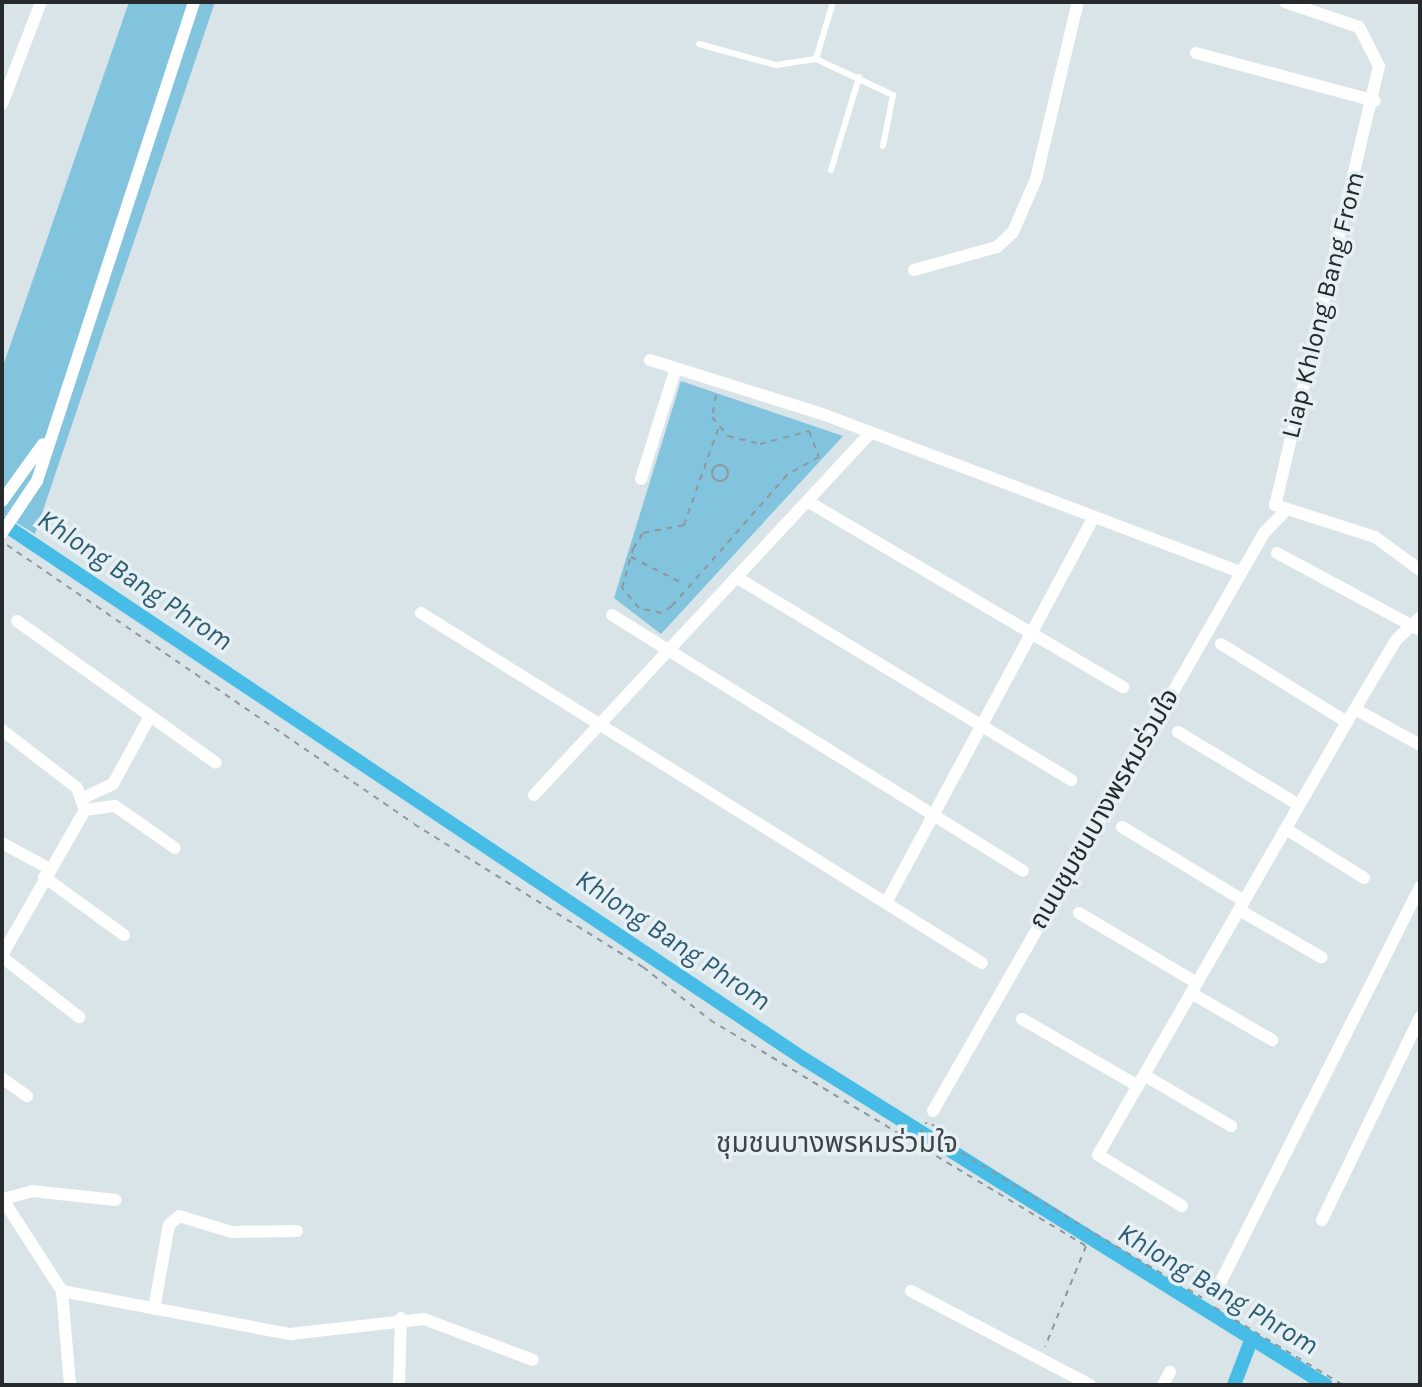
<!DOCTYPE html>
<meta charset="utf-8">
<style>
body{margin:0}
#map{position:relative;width:1422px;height:1387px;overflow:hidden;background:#d9e4e8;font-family:Karla,"Noto Sans Thai",sans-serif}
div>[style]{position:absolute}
.green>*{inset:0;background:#82c3de}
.canal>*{height:14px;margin:-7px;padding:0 7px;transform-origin:7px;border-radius:7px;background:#46bce6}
.path>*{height:2px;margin-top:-1px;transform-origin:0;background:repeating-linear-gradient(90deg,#8f979a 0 6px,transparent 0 12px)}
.path>.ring{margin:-1px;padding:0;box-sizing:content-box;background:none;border:2px solid #8f979a;border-radius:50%}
.service>*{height:6px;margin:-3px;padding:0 3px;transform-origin:3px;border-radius:3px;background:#fff}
.minor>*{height:12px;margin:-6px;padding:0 6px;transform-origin:6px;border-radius:6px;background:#fff}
span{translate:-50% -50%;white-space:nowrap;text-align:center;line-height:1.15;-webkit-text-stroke:7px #e7f1f5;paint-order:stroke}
.street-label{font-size:26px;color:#262a2c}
.water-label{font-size:28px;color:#2f5e71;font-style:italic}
.neighbourhood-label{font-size:28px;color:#3d4649}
.frame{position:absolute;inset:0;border:4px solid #262a2c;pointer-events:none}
</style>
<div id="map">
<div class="green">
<i style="clip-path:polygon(129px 2px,215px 2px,35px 534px,2px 514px,2px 369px)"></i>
<i style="clip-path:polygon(681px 381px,843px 436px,661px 634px,614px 598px)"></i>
</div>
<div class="canal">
<i style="left:2px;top:523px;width:965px;rotate:33.76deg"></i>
<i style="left:804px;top:1059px;width:615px;rotate:31.99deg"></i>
<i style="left:1234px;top:1385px;width:45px;rotate:-69.1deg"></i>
</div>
<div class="path">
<i style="left:716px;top:395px;width:22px;rotate:100deg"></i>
<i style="left:712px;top:417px;width:25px;rotate:50deg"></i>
<i style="left:728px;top:436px;width:33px;rotate:14deg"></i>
<i style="left:760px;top:444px;width:51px;rotate:-14.9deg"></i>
<i style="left:809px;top:431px;width:28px;rotate:69deg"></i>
<i style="left:819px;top:457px;width:37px;rotate:151deg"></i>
<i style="left:787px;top:475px;width:174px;rotate:131.3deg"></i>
<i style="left:672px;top:606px;width:12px;rotate:145deg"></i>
<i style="left:662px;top:613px;width:24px;rotate:-168deg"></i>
<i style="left:639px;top:608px;width:26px;rotate:-130deg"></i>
<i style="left:622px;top:588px;width:41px;rotate:-74.2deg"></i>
<i style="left:633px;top:549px;width:19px;rotate:-58deg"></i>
<i style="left:643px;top:533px;width:42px;rotate:-11deg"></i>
<i style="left:684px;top:525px;width:102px;rotate:-70.5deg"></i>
<i class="ring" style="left:712px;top:465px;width:14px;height:14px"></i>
<i style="left:7px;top:545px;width:493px;rotate:34.4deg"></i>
<i style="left:414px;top:824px;width:270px;rotate:32deg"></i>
<i style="left:643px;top:967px;width:85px;rotate:38.3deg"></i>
<i style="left:710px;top:1020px;width:439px;rotate:31deg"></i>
<i style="left:1086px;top:1246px;width:109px;rotate:112.1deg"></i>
<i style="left:631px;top:557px;width:59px;rotate:27deg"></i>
<i style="left:932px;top:1124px;width:30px;rotate:50deg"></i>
<i style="left:951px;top:1147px;width:293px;rotate:31deg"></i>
<i style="left:914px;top:1145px;width:26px;rotate:-61deg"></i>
<i style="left:1214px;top:1307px;width:151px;rotate:31.2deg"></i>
</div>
<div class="service">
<i style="left:699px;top:44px;width:80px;rotate:15.3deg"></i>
<i style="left:776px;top:65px;width:40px;rotate:-8.5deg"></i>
<i style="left:816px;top:59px;width:59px;rotate:-73.4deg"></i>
<i style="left:816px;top:59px;width:85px;rotate:25.1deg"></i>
<i style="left:893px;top:95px;width:52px;rotate:101.1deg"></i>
<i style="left:831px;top:170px;width:97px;rotate:-73.2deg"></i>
</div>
<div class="minor">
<i style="left:1285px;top:2px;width:78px;rotate:18.7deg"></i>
<i style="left:1359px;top:27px;width:44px;rotate:62.9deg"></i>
<i style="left:1379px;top:66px;width:451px;rotate:103.3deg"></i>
<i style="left:1275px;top:505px;width:105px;rotate:17.7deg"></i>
<i style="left:1375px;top:537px;width:56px;rotate:36.3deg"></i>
<i style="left:1196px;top:53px;width:185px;rotate:15deg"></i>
<i style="left:2px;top:104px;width:109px;rotate:-69.1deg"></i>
<i style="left:914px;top:270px;width:86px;rotate:-15.5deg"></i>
<i style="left:997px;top:247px;width:22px;rotate:-43deg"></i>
<i style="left:1013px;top:232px;width:58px;rotate:-66.5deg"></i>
<i style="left:1036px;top:179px;width:182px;rotate:-76.7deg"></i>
<i style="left:650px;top:360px;width:183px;rotate:17.4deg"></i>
<i style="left:825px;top:415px;width:445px;rotate:20.7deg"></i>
<i style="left:641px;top:479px;width:116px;rotate:-72.5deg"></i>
<i style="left:2px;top:501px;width:70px;rotate:-54.3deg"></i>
<i style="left:807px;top:501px;width:367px;rotate:30.5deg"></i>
<i style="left:2px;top:533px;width:63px;rotate:-56.1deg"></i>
<i style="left:37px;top:481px;width:504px;rotate:-71.85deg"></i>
<i style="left:1277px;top:553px;width:162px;rotate:28.3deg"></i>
<i style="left:736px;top:577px;width:392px;rotate:31.2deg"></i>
<i style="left:421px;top:613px;width:661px;rotate:31.96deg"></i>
<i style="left:612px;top:615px;width:484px;rotate:31.9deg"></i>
<i style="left:17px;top:621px;width:244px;rotate:35.5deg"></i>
<i style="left:1221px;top:644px;width:148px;rotate:31.8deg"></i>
<i style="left:1355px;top:709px;width:74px;rotate:29deg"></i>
<i style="left:2px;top:730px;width:95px;rotate:37.7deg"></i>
<i style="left:77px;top:788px;width:23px;rotate:70deg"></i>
<i style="left:85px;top:810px;width:167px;rotate:119.8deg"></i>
<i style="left:1178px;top:732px;width:141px;rotate:31.1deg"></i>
<i style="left:534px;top:795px;width:495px;rotate:-47.1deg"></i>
<i style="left:83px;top:798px;width:33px;rotate:-25deg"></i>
<i style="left:113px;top:784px;width:77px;rotate:-61.4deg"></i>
<i style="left:85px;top:810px;width:30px;rotate:-8deg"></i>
<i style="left:115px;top:806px;width:73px;rotate:35deg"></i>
<i style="left:1122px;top:827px;width:143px;rotate:31.2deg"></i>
<i style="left:1286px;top:829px;width:92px;rotate:32.1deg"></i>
<i style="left:2px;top:843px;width:55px;rotate:28.4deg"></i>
<i style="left:44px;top:877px;width:99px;rotate:35.9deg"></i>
<i style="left:886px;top:903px;width:438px;rotate:-61.7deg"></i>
<i style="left:1239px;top:910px;width:95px;rotate:29.8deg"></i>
<i style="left:1079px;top:913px;width:137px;rotate:30.7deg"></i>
<i style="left:2px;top:957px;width:98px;rotate:37.9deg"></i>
<i style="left:1191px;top:993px;width:94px;rotate:30.1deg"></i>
<i style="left:1022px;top:1019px;width:134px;rotate:30deg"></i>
<i style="left:1144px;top:1075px;width:101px;rotate:30.4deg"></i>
<i style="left:2px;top:1078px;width:31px;rotate:36deg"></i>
<i style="left:933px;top:1111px;width:666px;rotate:-60.2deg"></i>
<i style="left:1264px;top:533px;width:28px;rotate:-46deg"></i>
<i style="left:2px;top:1198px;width:111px;rotate:57.2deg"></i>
<i style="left:62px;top:1291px;width:94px;rotate:85.1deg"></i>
<i style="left:3px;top:1199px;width:30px;rotate:-15deg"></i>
<i style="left:32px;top:1191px;width:84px;rotate:6.1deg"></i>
<i style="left:1182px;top:1206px;width:98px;rotate:-148.7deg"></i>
<i style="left:1098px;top:1155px;width:499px;rotate:-60.1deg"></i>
<i style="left:1347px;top:722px;width:96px;rotate:-59.1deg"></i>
<i style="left:1396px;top:640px;width:33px;rotate:-43deg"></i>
<i style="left:1322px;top:1220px;width:225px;rotate:-64.2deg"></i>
<i style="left:62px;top:1291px;width:232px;rotate:10.7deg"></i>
<i style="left:290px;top:1334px;width:135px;rotate:-6.4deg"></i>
<i style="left:424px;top:1319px;width:116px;rotate:20.6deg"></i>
<i style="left:911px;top:1291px;width:202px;rotate:27.7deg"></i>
<i style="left:1215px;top:1293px;width:455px;rotate:-63.2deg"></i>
<i style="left:154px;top:1309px;width:85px;rotate:-79.9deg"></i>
<i style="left:169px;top:1225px;width:13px;rotate:-42deg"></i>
<i style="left:179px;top:1216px;width:55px;rotate:16.8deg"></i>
<i style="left:232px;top:1232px;width:65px;rotate:-0.9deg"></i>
<i style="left:399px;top:1385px;width:67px;rotate:-88.3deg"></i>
<i style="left:1163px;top:1385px;width:15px;rotate:-62deg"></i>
</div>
<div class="street-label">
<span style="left:1323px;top:305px;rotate:-76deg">Liap Khlong Bang From</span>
<span style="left:1104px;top:809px;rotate:-60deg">ถนนชุมชนบางพรหมร่วมใจ</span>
</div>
<div class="water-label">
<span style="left:135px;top:580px;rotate:34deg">Khlong Bang Phrom</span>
<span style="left:673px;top:940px;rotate:34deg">Khlong Bang Phrom</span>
<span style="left:1218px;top:1289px;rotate:31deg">Khlong Bang Phrom</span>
</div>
<div class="neighbourhood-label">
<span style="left:837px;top:1143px">ชุมชนบางพรหมร่วมใจ</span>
</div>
<div class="frame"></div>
</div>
